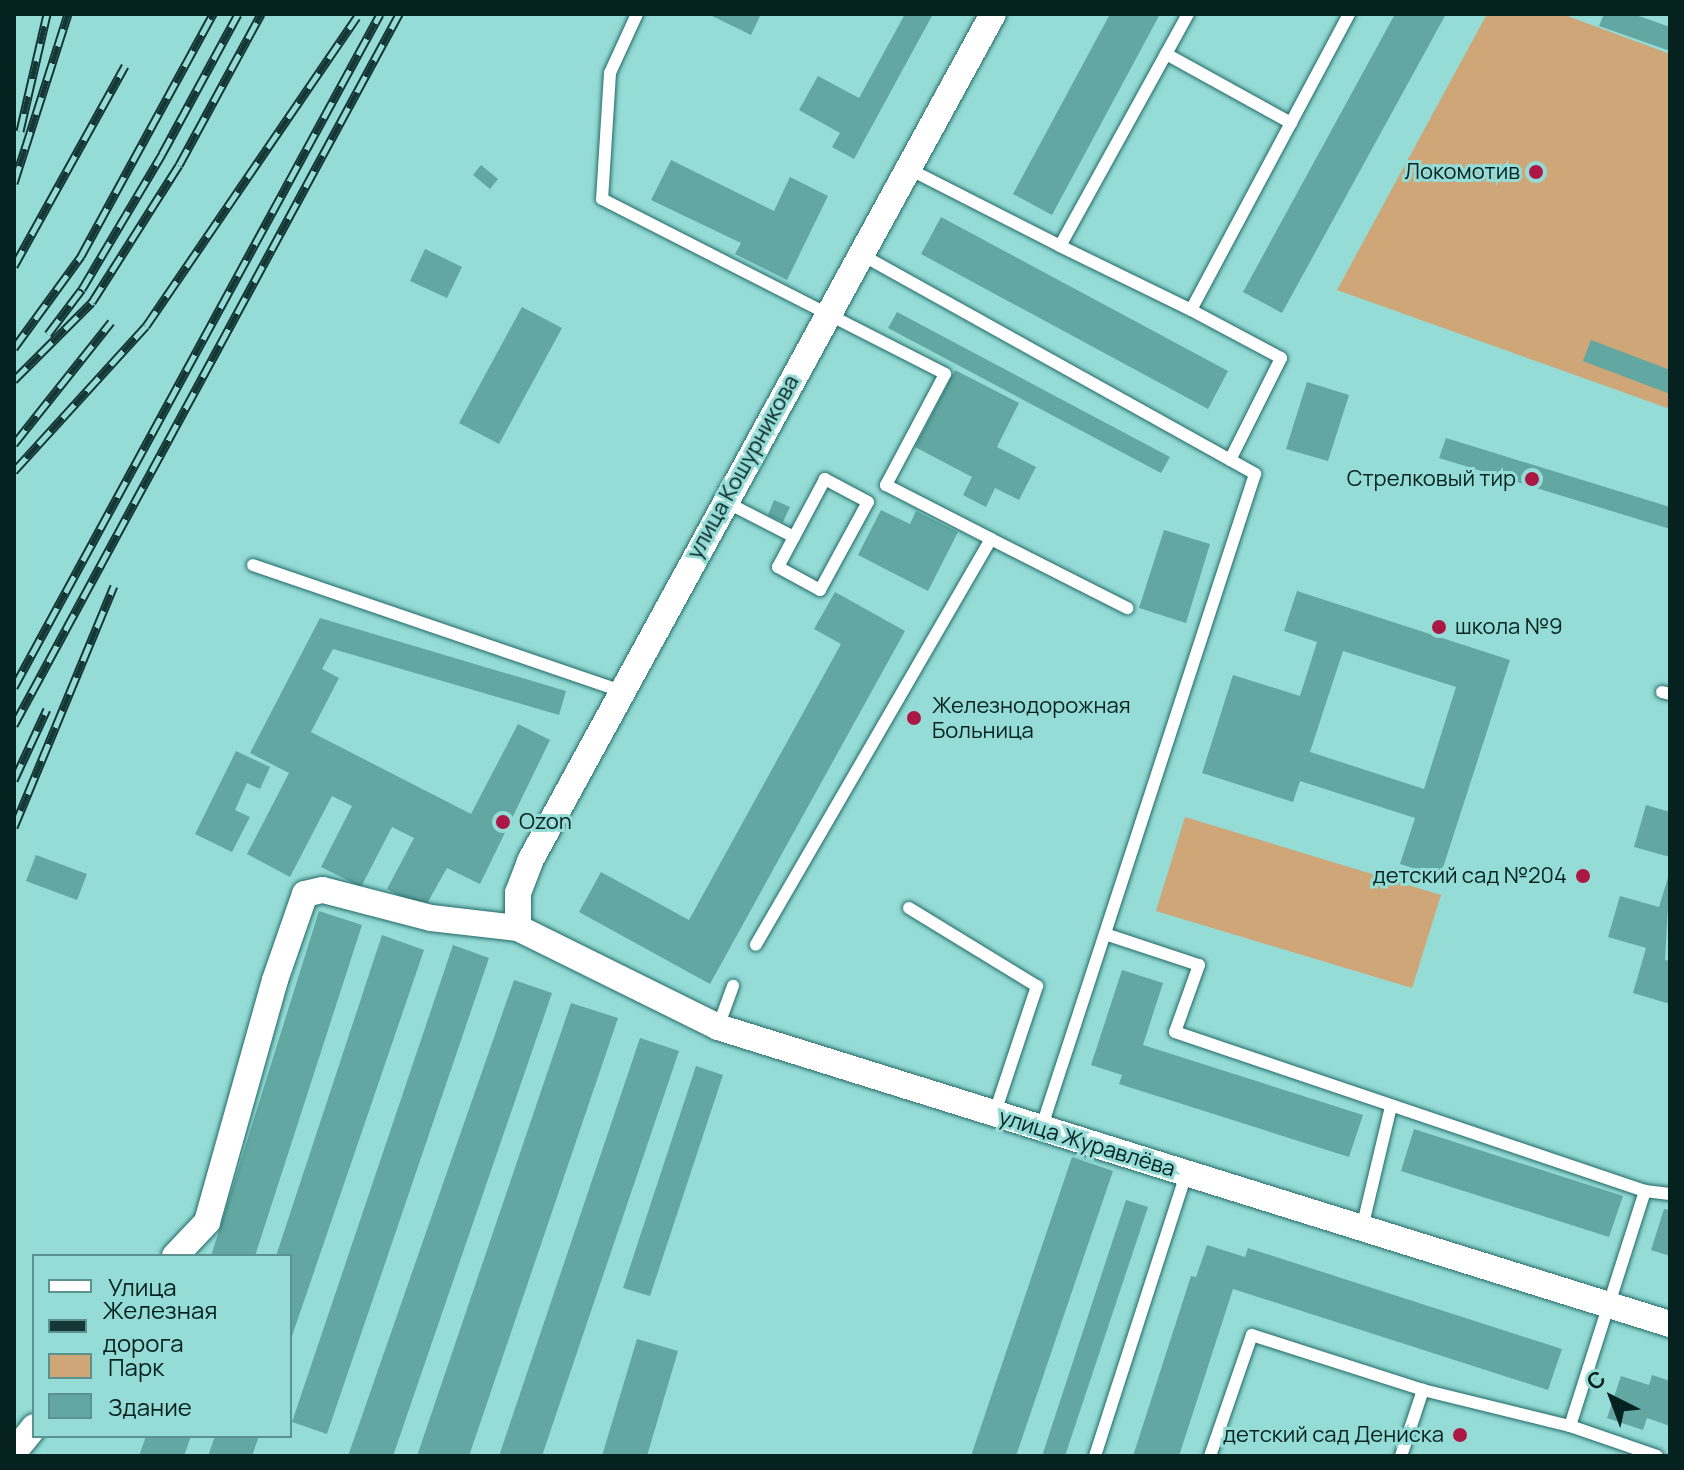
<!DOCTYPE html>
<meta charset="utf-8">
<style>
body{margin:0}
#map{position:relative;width:1684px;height:1470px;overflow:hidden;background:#95dbd6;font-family:Manrope,sans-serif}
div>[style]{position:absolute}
.green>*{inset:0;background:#cea677}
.building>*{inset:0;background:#63a7a3}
.roads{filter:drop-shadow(0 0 2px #226a67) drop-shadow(0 0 2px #226a67)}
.lane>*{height:12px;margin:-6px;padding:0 6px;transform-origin:6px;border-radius:6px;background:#fff}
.street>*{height:26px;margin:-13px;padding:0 13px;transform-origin:13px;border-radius:13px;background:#fff}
.rail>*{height:9px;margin-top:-4.5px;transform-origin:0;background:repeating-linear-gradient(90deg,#95dbd6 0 18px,#143634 0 36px);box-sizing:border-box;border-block:2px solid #143634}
.dots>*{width:22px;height:22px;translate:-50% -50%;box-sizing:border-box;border:4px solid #95dbd6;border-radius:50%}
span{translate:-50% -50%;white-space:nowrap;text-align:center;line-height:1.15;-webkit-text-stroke:6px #95dbd6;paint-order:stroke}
.poi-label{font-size:22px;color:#052221}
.right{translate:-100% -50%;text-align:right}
.left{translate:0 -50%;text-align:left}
.street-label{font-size:22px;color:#052221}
.frame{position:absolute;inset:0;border:16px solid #052221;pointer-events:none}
.legend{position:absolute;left:32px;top:1254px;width:260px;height:184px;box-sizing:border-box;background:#95dbd6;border:2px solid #5b918e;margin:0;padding:10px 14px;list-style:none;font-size:24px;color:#052221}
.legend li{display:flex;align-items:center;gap:16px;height:40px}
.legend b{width:40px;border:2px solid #5b918e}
.north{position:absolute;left:1572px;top:1358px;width:80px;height:80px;-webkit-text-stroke:6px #95dbd6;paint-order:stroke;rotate:318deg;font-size:22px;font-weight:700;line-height:32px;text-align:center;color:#052221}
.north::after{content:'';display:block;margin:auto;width:28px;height:36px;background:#052221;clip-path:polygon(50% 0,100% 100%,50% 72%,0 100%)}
</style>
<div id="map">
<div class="green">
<i style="clip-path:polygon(1487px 14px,1562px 14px,1670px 54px,1670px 409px,1337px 290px)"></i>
<i style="clip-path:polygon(1185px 817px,1441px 895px,1412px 988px,1156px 911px)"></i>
</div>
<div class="building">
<i style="clip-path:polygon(708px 14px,761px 14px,751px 35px)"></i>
<i style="clip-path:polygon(905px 14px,933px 14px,854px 159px,832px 147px,840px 133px,799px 110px,818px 76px,859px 98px)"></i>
<i style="clip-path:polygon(1110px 14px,1160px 14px,1052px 215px,1013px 194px)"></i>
<i style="clip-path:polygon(1395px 14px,1446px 14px,1282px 313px,1243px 292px)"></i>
<i style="clip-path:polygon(1604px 14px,1633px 14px,1670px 27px,1670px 51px,1599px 26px)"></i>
<i style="clip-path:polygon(671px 160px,774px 211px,790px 177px,828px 196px,787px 280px,735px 254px,741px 243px,651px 200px)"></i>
<i style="clip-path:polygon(481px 165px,498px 179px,490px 189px,473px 175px)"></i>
<i style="clip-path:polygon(941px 217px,1228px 371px,1208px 409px,921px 254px)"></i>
<i style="clip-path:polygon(425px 249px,462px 267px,447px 298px,410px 281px)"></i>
<i style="clip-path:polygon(522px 307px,562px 328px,499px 444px,459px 423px)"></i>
<i style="clip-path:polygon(897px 312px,1170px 457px,1161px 473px,888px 328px)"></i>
<i style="clip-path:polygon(1591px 340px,1670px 370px,1670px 394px,1583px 361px)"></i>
<i style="clip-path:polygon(955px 370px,1019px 403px,997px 447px,1036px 467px,1019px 500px,995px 488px,986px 507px,963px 495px,972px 477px,915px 447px)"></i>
<i style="clip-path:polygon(1307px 382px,1349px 395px,1328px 461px,1286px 449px)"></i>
<i style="clip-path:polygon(1446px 438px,1670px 507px,1670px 529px,1439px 458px)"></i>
<i style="clip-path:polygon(774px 500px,790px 507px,783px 522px,768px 515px)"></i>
<i style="clip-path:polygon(881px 510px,910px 524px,916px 511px,958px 532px,928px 591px,858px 555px)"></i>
<i style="clip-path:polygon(1164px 530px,1210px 544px,1186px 623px,1139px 608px)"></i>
<i style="clip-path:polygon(evenodd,1297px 591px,1510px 660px,1440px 877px,1400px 864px,1415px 818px,1300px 781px,1293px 802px,1202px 773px,1233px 675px,1300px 696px,1317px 642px,1284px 631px,1297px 591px,1343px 651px,1456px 687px,1424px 789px,1310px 752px,1343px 651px)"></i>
<i style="clip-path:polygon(835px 592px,905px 631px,710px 984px,579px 912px,601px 872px,689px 920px,841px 644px,814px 629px)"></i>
<i style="clip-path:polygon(320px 618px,566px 691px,559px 715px,333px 649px,322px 669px,339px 678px,311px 732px,471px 814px,518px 724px,550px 740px,480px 884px,447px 868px,424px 909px,387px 889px,414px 838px,392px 827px,361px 887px,321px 867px,352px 806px,332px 796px,290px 877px,247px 854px,289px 773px,250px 753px)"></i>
<i style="clip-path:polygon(236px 751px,270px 767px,260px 789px,247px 783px,235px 810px,250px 817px,232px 852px,195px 834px)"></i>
<i style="clip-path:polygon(1646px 805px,1670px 812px,1670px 857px,1634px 847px)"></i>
<i style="clip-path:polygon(36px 855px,87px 874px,77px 900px,26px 881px)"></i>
<i style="clip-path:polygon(1670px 871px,1665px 960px,1670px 961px,1670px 1004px,1633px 993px,1646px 948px,1608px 937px,1620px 896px,1659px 907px)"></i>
<i style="clip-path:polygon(319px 911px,362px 925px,255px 1256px,211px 1256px)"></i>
<i style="clip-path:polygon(382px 935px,424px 950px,290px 1342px,290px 1256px,276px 1256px)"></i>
<i style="clip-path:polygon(453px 945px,489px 958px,327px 1434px,292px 1422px)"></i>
<i style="clip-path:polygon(1122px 970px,1163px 983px,1143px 1045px,1363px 1115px,1349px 1157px,1119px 1084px,1122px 1075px,1091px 1065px)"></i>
<i style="clip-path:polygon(514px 980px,552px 993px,393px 1456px,348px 1456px)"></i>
<i style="clip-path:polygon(571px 1003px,618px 1018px,469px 1456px,417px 1456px)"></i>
<i style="clip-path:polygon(640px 1038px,679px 1051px,542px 1456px,499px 1456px)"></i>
<i style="clip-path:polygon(696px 1066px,723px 1075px,650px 1296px,623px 1288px)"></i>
<i style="clip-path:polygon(1414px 1129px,1623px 1196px,1609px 1237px,1401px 1171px)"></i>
<i style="clip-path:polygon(1072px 1157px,1113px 1171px,1016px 1456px,971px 1456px)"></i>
<i style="clip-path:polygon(1126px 1200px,1148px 1207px,1065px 1456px,1042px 1456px)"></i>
<i style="clip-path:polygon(1664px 1209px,1670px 1210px,1670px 1256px,1651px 1250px)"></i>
<i style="clip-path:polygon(1207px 1245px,1245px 1257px,1248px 1248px,1562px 1349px,1548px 1390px,1233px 1289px,1179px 1456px,1133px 1456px,1191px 1276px,1196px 1277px)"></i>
<i style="clip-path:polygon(637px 1339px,678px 1351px,647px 1456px,602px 1456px)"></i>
<i style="clip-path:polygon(1652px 1375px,1670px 1381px,1670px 1426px,1647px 1418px,1643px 1430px,1607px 1418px,1621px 1376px,1649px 1385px)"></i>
<i style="clip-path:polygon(146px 1436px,191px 1436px,184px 1456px,139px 1456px)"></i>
<i style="clip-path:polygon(215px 1436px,259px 1436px,252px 1456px,208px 1456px)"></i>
</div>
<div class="roads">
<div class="lane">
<i style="left:637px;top:14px;width:65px;rotate:114.6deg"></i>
<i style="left:610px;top:73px;width:126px;rotate:93.6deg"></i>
<i style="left:602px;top:199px;width:385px;rotate:27deg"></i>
<i style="left:945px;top:374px;width:126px;rotate:118deg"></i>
<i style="left:886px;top:485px;width:118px;rotate:27.2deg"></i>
<i style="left:991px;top:539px;width:469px;rotate:120.1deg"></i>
<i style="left:1166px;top:54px;width:46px;rotate:-61.2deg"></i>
<i style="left:909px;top:169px;width:169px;rotate:27deg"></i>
<i style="left:1060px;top:246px;width:219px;rotate:-61.1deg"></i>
<i style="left:1166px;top:54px;width:143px;rotate:28.9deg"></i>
<i style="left:1060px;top:246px;width:146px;rotate:26deg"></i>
<i style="left:862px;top:255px;width:450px;rotate:29.1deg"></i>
<i style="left:1255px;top:474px;width:689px;rotate:108.09deg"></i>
<i style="left:1230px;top:460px;width:114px;rotate:-63.4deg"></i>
<i style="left:1281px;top:358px;width:102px;rotate:-151.9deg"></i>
<i style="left:1191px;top:310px;width:336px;rotate:-61.9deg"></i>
<i style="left:726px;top:502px;width:76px;rotate:27.2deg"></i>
<i style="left:794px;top:537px;width:34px;rotate:118deg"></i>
<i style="left:778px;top:567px;width:48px;rotate:28.7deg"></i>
<i style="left:820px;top:590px;width:100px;rotate:-61.4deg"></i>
<i style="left:868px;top:502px;width:49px;rotate:-151.9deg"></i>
<i style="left:825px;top:479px;width:66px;rotate:118.1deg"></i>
<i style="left:991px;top:539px;width:153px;rotate:26.9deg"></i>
<i style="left:253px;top:565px;width:387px;rotate:18.9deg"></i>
<i style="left:1662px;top:692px;width:8px;rotate:14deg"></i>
<i style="left:909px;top:908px;width:150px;rotate:31.4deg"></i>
<i style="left:1037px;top:986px;width:136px;rotate:108.4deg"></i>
<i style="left:1105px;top:934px;width:99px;rotate:18.3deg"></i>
<i style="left:1199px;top:965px;width:71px;rotate:109.7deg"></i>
<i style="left:1175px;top:1032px;width:496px;rotate:18.7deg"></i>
<i style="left:1645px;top:1191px;width:25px;rotate:7deg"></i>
<i style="left:718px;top:1027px;width:44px;rotate:-69.9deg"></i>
<i style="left:1362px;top:1228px;width:125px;rotate:-76.6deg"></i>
<i style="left:1570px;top:1426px;width:92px;rotate:19deg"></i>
<i style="left:1095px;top:1456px;width:296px;rotate:-72.1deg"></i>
<i style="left:1210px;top:1456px;width:128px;rotate:-70.9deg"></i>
<i style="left:1252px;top:1335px;width:180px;rotate:17.8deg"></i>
<i style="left:1423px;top:1390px;width:151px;rotate:13.8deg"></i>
<i style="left:1570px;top:1426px;width:247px;rotate:-72.3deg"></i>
<i style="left:1401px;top:1456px;width:70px;rotate:-71.6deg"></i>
</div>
<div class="street">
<i style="left:518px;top:928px;width:35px;rotate:-90deg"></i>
<i style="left:518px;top:893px;width:34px;rotate:-69deg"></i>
<i style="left:530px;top:861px;width:965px;rotate:-61.34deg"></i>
<i style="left:175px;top:1256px;width:47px;rotate:-46.7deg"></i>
<i style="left:207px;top:1222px;width:251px;rotate:-74.3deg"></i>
<i style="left:275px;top:980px;width:91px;rotate:-70.8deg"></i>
<i style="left:305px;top:894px;width:18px;rotate:-13deg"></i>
<i style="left:323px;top:890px;width:112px;rotate:14.5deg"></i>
<i style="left:431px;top:918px;width:88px;rotate:6.6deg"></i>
<i style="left:518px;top:928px;width:223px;rotate:26.3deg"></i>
<i style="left:718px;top:1027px;width:997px;rotate:17.33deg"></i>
<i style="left:14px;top:1452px;width:32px;rotate:-51deg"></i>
</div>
</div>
<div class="rail">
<i style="left:454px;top:15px;width:1px;rotate:-90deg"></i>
<i style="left:20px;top:131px;width:120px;rotate:-77deg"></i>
<i style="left:14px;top:183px;width:177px;rotate:-72.3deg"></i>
<i style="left:14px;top:266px;width:229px;rotate:-61deg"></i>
<i style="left:48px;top:334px;width:56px;rotate:-52.9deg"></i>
<i style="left:82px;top:289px;width:157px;rotate:-59.3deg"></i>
<i style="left:162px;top:154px;width:159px;rotate:-61.5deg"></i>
<i style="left:14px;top:348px;width:114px;rotate:-53.9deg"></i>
<i style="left:81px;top:256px;width:276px;rotate:-61.4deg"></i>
<i style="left:14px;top:380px;width:110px;rotate:-45deg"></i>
<i style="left:92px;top:302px;width:162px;rotate:-57.6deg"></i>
<i style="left:179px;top:165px;width:172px;rotate:-61.5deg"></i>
<i style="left:14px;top:444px;width:156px;rotate:-51.5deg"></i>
<i style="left:14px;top:471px;width:196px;rotate:-47.7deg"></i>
<i style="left:146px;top:326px;width:374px;rotate:-55.7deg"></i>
<i style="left:14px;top:687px;width:766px;rotate:-61.46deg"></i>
<i style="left:14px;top:725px;width:809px;rotate:-61.56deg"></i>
<i style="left:14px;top:780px;width:78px;rotate:-65.1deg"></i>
<i style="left:14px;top:827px;width:261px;rotate:-67.5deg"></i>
</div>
<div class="dots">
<i style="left:1536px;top:172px;background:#ac1846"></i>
<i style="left:1532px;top:479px;background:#ac1846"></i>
<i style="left:1439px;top:627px;background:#ac1846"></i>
<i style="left:914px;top:718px;background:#ac1846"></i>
<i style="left:503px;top:822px;background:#ac1846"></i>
<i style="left:1583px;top:876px;background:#ac1846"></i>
<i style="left:1460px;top:1435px;background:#ac1846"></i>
</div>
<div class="poi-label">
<span class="right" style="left:1520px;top:172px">Локомотив</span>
<span class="right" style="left:1516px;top:479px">Стрелковый тир</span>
<span class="left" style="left:1455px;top:627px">школа №9</span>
<span class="left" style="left:932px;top:718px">Железнодорожная<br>Больница</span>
<span class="left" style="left:519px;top:822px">Ozon</span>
<span class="right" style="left:1567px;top:876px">детский сад №204</span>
<span class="right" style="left:1444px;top:1435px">детский сад Дениска</span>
</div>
<div class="street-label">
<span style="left:743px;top:467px;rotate:-61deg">улица Кошурникова</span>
<span style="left:1087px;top:1143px;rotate:17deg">улица Журавлёва</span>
</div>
<div class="frame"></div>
<ul class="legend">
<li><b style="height:10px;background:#fff"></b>Улица</li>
<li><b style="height:10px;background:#143634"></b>Железная дорога</li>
<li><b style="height:22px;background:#cea677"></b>Парк</li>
<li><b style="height:22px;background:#63a7a3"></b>Здание</li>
</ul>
<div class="north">С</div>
</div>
